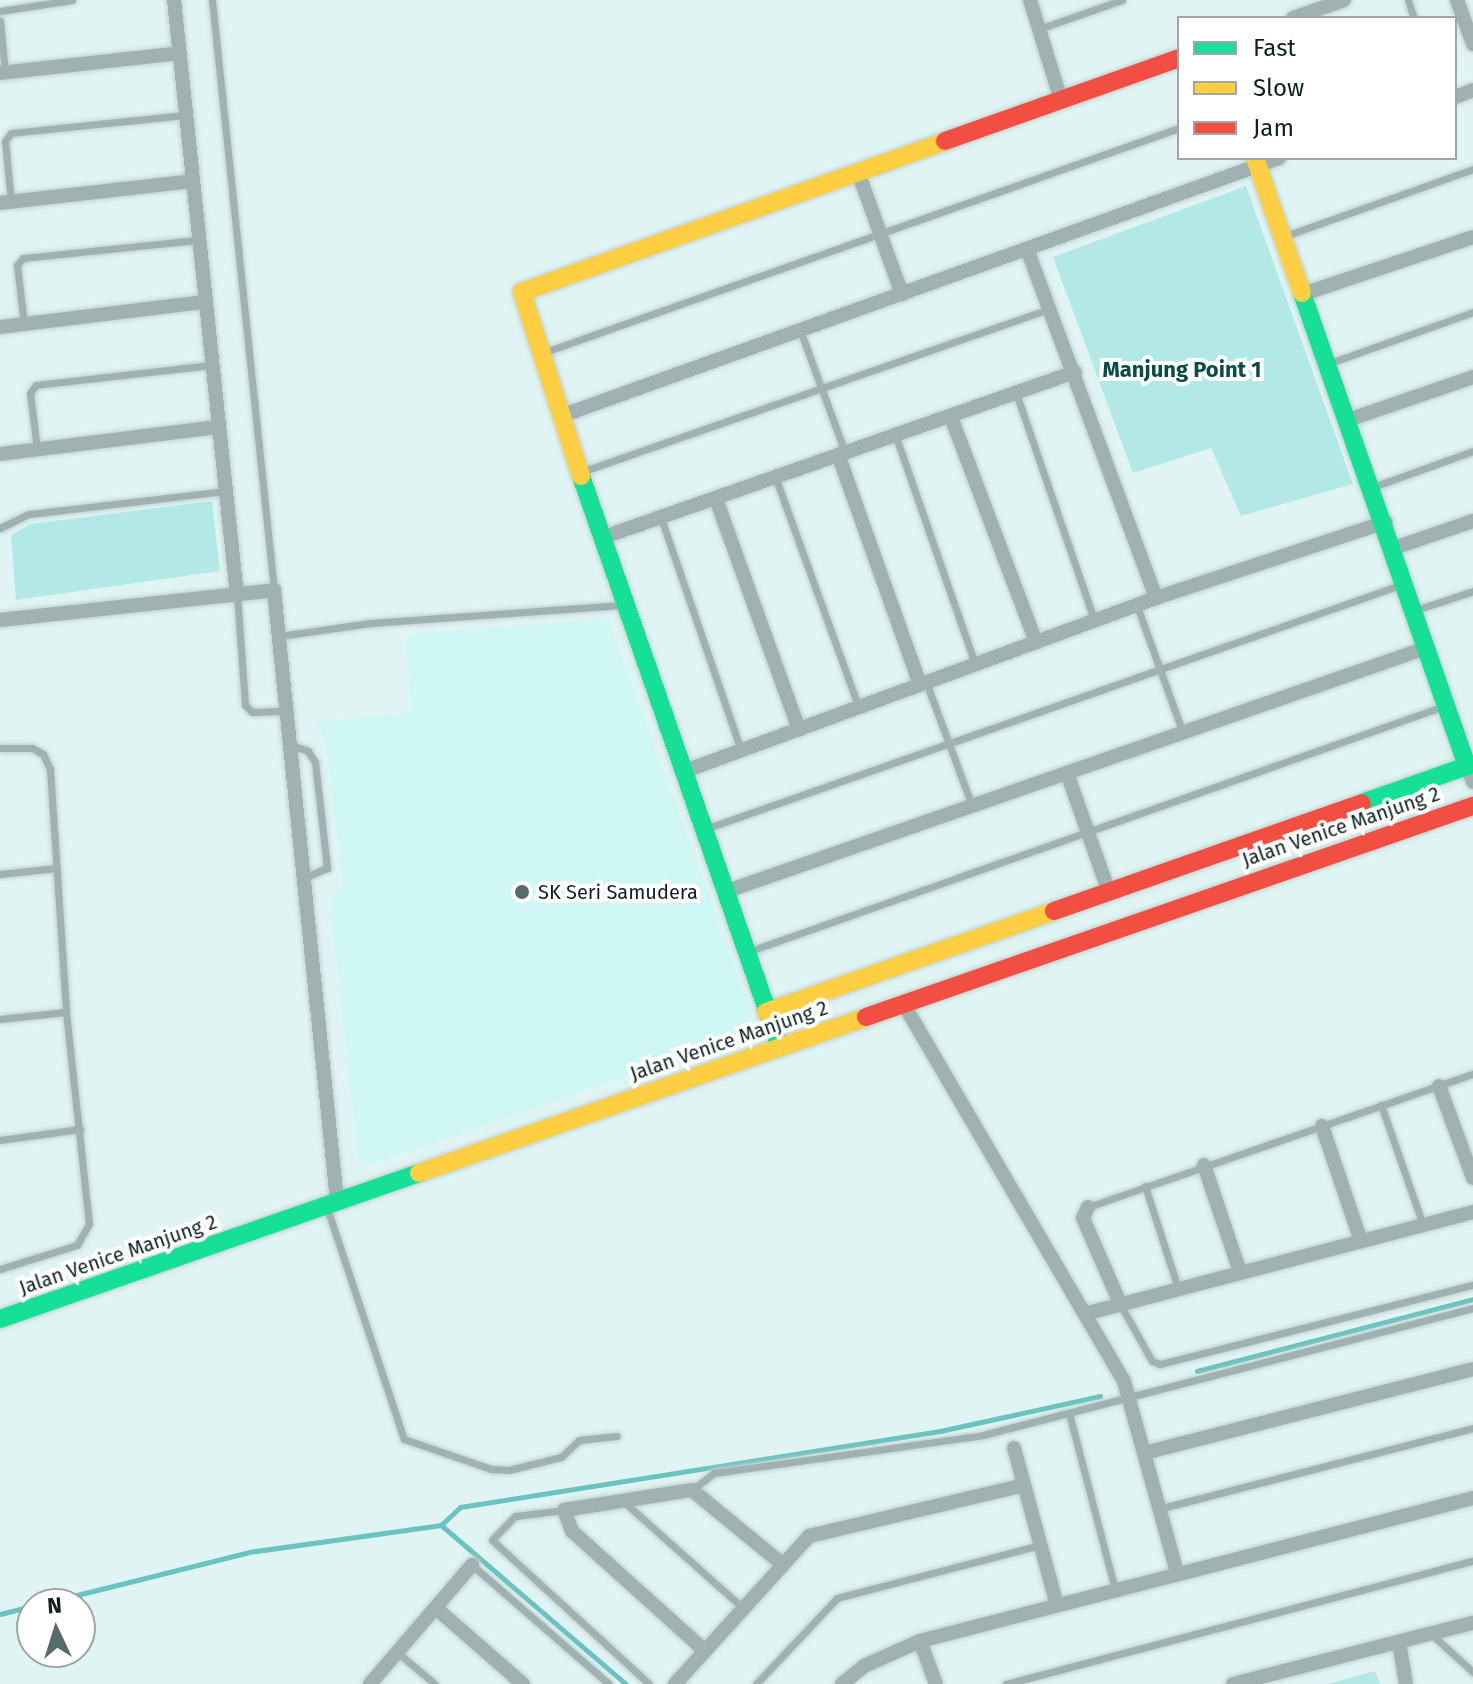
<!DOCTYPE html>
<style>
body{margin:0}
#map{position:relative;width:1473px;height:1684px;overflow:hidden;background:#e0f5f3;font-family:"Fira Sans",sans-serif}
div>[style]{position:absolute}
.built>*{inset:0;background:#cef7f5}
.green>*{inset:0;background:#b2e9e6}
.stream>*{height:5px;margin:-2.5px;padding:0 2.5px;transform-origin:2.5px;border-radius:2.5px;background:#6ac3c0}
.roads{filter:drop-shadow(0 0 2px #c0d1d0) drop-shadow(0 0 2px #c0d1d0)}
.lane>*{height:7px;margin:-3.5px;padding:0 3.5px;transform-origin:3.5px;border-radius:3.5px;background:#9fb2b1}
.street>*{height:14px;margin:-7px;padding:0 7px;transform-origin:7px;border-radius:7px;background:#9fb2b1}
.fast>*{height:18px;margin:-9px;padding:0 9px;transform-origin:9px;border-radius:9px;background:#16e098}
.slow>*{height:18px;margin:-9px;padding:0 9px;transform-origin:9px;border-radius:9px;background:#ffcf43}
.jam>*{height:18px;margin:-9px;padding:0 9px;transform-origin:9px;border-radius:9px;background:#f24e42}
.dots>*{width:22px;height:22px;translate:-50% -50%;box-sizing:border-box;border:4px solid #fff;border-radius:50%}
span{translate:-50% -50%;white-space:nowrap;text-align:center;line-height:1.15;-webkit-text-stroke:8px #fff;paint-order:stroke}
.street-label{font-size:20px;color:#0e2020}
.poi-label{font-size:20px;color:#0e2020}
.left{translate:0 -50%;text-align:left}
.neighbourhood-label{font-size:22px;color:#0a4a48;font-weight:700}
.legend{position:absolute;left:1177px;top:16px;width:280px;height:144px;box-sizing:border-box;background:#fff;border:2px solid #9fa6a6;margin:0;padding:10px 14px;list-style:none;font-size:24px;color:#0e2020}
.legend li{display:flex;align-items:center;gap:16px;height:40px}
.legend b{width:40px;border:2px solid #9fa6a6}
.north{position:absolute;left:16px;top:1588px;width:80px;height:80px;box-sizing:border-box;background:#fff;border:2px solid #9fa6a6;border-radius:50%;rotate:356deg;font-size:22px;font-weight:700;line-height:32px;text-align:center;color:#0e2020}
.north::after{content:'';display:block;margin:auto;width:28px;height:36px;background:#586b6a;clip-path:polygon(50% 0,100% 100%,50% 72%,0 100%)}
</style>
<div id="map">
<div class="built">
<i style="clip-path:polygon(608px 619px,758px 1030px,366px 1166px,358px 1157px,330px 900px,343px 883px,326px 744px,316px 721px,411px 714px,406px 635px)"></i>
</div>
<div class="green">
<i style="clip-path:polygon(1246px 186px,1353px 484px,1241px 516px,1211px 448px,1133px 473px,1053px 257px)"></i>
<i style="clip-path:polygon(212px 501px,220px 571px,16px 600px,11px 535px,31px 524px)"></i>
<i style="clip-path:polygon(1375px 1671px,1380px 1684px,1328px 1684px)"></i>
</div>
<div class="stream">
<i style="left:1197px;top:1371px;width:285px;rotate:-14.6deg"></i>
<i style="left:441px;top:1525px;width:244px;rotate:40.7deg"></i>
<i style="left:41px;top:1604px;width:214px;rotate:-14deg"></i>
<i style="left:249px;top:1552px;width:194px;rotate:-8deg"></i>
<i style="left:441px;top:1525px;width:26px;rotate:-43deg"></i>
<i style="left:460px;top:1507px;width:486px;rotate:-9deg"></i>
<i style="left:940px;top:1431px;width:164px;rotate:-12.3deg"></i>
<i style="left:0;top:1614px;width:33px;rotate:-14deg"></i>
</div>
<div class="roads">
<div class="lane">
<i style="left:212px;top:0;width:593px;rotate:84deg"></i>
<i style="left:1408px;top:0;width:19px;rotate:72deg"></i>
<i style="left:0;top:11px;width:73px;rotate:-8.7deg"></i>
<i style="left:0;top:21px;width:52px;rotate:84.5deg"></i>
<i style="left:1039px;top:29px;width:88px;rotate:-19.3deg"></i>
<i style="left:11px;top:201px;width:60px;rotate:-95.7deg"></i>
<i style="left:5px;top:141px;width:10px;rotate:-53deg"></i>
<i style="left:11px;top:133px;width:176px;rotate:-5.9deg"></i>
<i style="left:1285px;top:236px;width:200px;rotate:-19.6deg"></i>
<i style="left:24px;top:324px;width:59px;rotate:-96.8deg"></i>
<i style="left:17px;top:265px;width:9px;rotate:-49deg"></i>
<i style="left:23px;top:258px;width:176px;rotate:-5.9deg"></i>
<i style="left:800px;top:330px;width:130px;rotate:69.8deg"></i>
<i style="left:545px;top:352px;width:672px;rotate:-19.46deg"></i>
<i style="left:1330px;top:363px;width:152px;rotate:-19.6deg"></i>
<i style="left:1016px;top:393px;width:240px;rotate:71deg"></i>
<i style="left:896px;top:437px;width:240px;rotate:70.8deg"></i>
<i style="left:37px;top:449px;width:56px;rotate:-97.1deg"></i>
<i style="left:30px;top:393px;width:10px;rotate:-53deg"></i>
<i style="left:36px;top:385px;width:177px;rotate:-6.5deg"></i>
<i style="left:581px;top:472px;width:495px;rotate:-19.2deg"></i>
<i style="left:776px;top:479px;width:241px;rotate:70.1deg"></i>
<i style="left:1373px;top:487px;width:106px;rotate:-19.8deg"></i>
<i style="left:661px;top:518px;width:245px;rotate:71deg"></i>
<i style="left:0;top:528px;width:32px;rotate:-26deg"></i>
<i style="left:29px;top:514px;width:197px;rotate:-6.7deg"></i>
<i style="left:237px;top:595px;width:110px;rotate:85.8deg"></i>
<i style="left:245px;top:705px;width:10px;rotate:45deg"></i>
<i style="left:252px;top:712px;width:33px;rotate:-2deg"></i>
<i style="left:1137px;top:606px;width:135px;rotate:70.1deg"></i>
<i style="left:1416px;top:610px;width:60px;rotate:-18.4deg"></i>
<i style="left:280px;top:636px;width:91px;rotate:-8.2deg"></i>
<i style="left:370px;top:623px;width:253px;rotate:-4.1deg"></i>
<i style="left:926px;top:682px;width:132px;rotate:69.6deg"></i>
<i style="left:291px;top:745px;width:18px;rotate:19deg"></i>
<i style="left:308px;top:751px;width:13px;rotate:58deg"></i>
<i style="left:315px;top:762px;width:107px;rotate:83.5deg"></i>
<i style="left:327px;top:868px;width:25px;rotate:157deg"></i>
<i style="left:0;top:748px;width:32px"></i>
<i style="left:32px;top:748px;width:13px;rotate:29deg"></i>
<i style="left:43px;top:754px;width:17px;rotate:65deg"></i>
<i style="left:50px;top:769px;width:244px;rotate:86.2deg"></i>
<i style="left:66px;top:1012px;width:213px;rotate:83.8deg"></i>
<i style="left:89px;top:1224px;width:24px;rotate:120deg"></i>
<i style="left:77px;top:1245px;width:81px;rotate:162.7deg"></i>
<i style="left:705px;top:829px;width:740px;rotate:-19.34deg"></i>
<i style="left:0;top:874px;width:57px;rotate:-6deg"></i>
<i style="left:750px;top:951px;width:736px;rotate:-19.44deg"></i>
<i style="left:0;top:1019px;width:66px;rotate:-6.1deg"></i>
<i style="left:1381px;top:1105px;width:127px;rotate:70.7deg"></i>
<i style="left:0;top:1140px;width:81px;rotate:-7.8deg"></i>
<i style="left:1145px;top:1186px;width:107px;rotate:72.1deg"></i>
<i style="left:1088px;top:1207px;width:407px;rotate:-19.1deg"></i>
<i style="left:327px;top:1208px;width:243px;rotate:71.6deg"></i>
<i style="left:404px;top:1439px;width:92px;rotate:19deg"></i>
<i style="left:491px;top:1469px;width:18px;rotate:3deg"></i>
<i style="left:509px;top:1470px;width:54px;rotate:-14deg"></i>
<i style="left:561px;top:1457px;width:25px;rotate:-43deg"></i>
<i style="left:579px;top:1440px;width:38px;rotate:-6deg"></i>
<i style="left:1120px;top:1304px;width:65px;rotate:60.7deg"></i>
<i style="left:1152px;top:1361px;width:9px;rotate:21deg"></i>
<i style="left:1160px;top:1364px;width:323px;rotate:-14.2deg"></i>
<i style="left:1069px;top:1413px;width:182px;rotate:75.4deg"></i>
<i style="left:692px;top:1490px;width:28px;rotate:-38deg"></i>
<i style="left:714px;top:1473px;width:272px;rotate:-8deg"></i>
<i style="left:983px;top:1435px;width:506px;rotate:-14.53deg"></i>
<i style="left:625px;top:1503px;width:158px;rotate:41.7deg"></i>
<i style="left:1162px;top:1508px;width:321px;rotate:-14.4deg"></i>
<i style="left:564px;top:1510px;width:49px;rotate:173deg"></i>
<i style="left:515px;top:1516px;width:33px;rotate:134deg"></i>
<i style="left:492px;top:1540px;width:213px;rotate:42.5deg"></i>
<i style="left:472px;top:1565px;width:181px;rotate:41deg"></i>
<i style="left:1431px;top:1634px;width:57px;rotate:42.1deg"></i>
<i style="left:398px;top:1653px;width:48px;rotate:40deg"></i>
<i style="left:756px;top:1684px;width:118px;rotate:-46.7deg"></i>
<i style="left:837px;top:1598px;width:210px;rotate:-14.6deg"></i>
<i style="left:1006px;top:1684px;width:483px;rotate:-14.8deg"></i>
</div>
<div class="street">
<i style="left:174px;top:0;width:598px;rotate:83.96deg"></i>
<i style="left:1030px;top:0;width:105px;rotate:72.8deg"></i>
<i style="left:1457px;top:0;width:47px;rotate:70deg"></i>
<i style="left:1293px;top:18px;width:54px;rotate:-19.4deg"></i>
<i style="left:0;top:73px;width:181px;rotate:-6.3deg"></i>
<i style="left:1455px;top:97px;width:19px;rotate:-21deg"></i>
<i style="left:858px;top:172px;width:130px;rotate:70.2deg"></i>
<i style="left:0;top:203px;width:193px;rotate:-6.5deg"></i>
<i style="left:1027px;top:249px;width:372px;rotate:69.7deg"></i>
<i style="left:1303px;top:294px;width:179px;rotate:-18.5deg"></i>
<i style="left:0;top:327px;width:207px;rotate:-7deg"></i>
<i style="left:561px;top:416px;width:763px;rotate:-19.76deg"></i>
<i style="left:951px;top:417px;width:241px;rotate:69.3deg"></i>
<i style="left:1348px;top:420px;width:132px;rotate:-19deg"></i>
<i style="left:0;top:454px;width:220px;rotate:-7.1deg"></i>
<i style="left:839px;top:457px;width:241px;rotate:70.4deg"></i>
<i style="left:716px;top:499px;width:245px;rotate:70.2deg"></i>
<i style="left:601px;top:538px;width:502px;rotate:-19.3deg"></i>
<i style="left:1394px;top:548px;width:83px;rotate:-18.9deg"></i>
<i style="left:0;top:620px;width:276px;rotate:-6.2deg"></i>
<i style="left:274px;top:590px;width:614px;rotate:84.11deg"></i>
<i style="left:1467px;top:766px;width:17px;rotate:69deg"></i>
<i style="left:685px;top:771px;width:502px;rotate:-20.17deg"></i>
<i style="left:1156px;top:598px;width:242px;rotate:-18.3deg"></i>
<i style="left:1067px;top:773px;width:126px;rotate:70.6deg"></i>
<i style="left:727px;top:891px;width:740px;rotate:-19.17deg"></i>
<i style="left:903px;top:1003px;width:438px;rotate:59.7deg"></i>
<i style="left:1124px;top:1381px;width:198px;rotate:74.5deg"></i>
<i style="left:1439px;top:1086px;width:98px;rotate:69.7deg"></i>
<i style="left:1322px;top:1126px;width:121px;rotate:71.3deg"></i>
<i style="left:1204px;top:1165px;width:113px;rotate:71.4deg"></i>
<i style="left:1088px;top:1207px;width:12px;rotate:114deg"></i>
<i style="left:1083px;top:1218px;width:93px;rotate:66.5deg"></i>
<i style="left:1088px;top:1313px;width:398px;rotate:-14.7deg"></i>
<i style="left:1014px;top:1448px;width:163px;rotate:74.7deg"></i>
<i style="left:1148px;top:1452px;width:335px;rotate:-14.3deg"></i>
<i style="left:437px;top:1609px;width:114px;rotate:41.1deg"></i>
<i style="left:920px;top:1641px;width:46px;rotate:69.6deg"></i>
<i style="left:1399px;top:1642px;width:43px;rotate:80.5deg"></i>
<i style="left:704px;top:1650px;width:178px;rotate:-138deg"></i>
<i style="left:572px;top:1531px;width:22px;rotate:-111deg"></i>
<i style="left:564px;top:1510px;width:130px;rotate:-8.9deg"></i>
<i style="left:692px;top:1490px;width:115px;rotate:39.4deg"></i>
<i style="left:370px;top:1684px;width:157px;rotate:-49.4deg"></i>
<i style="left:675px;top:1684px;width:200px;rotate:-47.8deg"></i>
<i style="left:809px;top:1536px;width:221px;rotate:-13.3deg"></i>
<i style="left:842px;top:1684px;width:28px;rotate:-39deg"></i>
<i style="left:864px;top:1666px;width:61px;rotate:-24.1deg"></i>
<i style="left:920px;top:1641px;width:571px;rotate:-14.5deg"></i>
<i style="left:1233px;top:1684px;width:248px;rotate:-14.3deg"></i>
</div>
<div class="fast">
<i style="left:1302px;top:293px;width:501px;rotate:70.77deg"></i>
<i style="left:1467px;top:766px;width:111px;rotate:160.6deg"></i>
<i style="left:581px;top:476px;width:605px;rotate:70.79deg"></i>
<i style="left:0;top:1319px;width:444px;rotate:-19.2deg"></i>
</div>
<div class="slow">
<i style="left:1255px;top:158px;width:143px;rotate:70.8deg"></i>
<i style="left:581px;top:476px;width:193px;rotate:-107.8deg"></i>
<i style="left:522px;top:292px;width:449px;rotate:-19.6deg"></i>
<i style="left:766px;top:1012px;width:305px;rotate:-19.3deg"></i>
<i style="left:419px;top:1173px;width:473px;rotate:-19.2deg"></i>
</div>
<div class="jam">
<i style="left:945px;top:141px;width:248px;rotate:-19.5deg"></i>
<i style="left:1054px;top:911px;width:326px;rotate:-19.3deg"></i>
<i style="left:866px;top:1017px;width:643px;rotate:-19.17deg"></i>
</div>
</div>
<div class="dots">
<i style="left:522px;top:892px;background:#586b6a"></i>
</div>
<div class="street-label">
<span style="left:1341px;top:827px;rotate:-19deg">Jalan Venice Manjung 2</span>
<span style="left:729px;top:1041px;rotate:-19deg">Jalan Venice Manjung 2</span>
<span style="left:118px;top:1255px;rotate:-19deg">Jalan Venice Manjung 2</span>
</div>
<div class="poi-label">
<span class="left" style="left:538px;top:892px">SK Seri Samudera</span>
</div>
<div class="neighbourhood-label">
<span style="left:1182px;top:370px">Manjung Point 1</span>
</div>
<ul class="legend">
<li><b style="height:10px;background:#16e098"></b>Fast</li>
<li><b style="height:10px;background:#ffcf43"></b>Slow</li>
<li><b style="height:10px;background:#f24e42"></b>Jam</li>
</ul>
<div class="north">N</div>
</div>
